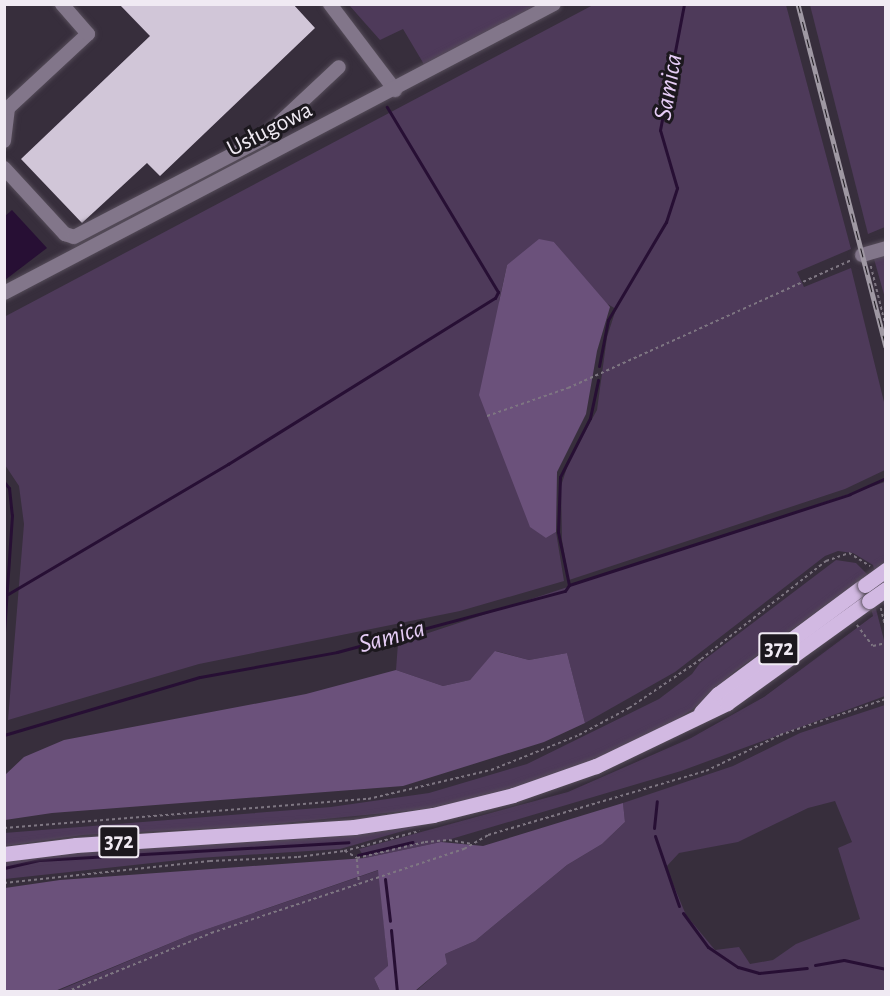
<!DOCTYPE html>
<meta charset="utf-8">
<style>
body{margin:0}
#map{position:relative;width:890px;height:996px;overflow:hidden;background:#372e3c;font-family:"Alegreya Sans",sans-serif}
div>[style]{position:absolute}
.green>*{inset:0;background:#4e3a5a}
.forest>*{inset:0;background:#6b517b}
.water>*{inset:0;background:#270f34}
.stream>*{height:3px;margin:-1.5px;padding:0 1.5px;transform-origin:1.5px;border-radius:1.5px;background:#270f34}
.building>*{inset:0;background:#d1c6d8}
.path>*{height:1.5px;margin-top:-0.75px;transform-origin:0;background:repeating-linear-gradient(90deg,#7e7682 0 3px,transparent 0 6px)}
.roads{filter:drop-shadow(0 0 2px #554c59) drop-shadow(0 0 2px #554c59)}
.minor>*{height:14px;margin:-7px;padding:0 7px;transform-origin:7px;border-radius:7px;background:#82768a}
.major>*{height:15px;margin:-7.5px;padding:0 7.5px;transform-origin:7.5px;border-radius:7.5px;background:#d2b9e2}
.rail>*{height:5px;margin-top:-2.5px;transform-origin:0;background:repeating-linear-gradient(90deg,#1c181e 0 9px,#9f98a3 0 18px);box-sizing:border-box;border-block:2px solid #9f98a3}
.bridges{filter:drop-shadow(0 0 2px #554c59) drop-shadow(0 0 2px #554c59)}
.major-bridge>*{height:15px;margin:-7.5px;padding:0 7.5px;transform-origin:7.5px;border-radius:7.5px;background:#d2b9e2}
span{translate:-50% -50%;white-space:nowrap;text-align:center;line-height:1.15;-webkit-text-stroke:6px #1c181e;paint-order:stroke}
.shield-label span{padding:2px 4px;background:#1c181e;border:2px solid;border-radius:4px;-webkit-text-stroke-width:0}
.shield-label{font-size:22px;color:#f0eaf3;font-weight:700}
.street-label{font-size:24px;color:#f0eaf3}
.water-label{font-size:26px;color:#e6cdf6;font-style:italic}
.frame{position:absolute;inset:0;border:6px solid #f0eaf3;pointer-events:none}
</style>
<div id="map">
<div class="green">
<i style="clip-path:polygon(349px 5px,538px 5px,425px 66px,403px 29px,380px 40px)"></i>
<i style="clip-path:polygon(593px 5px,786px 5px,851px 249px,797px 272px,804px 287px,851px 268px,885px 406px,885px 470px,845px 489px,569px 580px,562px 540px,561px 486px,569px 461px,597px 410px,607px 337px,616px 309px,604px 302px,554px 242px,507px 265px,499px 301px,546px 538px,556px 532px,564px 581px,460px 611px,199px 664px,8px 720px,24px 524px,19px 486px,5px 465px,4px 317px)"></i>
<i style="clip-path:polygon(810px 5px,885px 5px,885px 227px,868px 234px)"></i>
<i style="clip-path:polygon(885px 255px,886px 255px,885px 298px,874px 259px)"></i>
<i style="clip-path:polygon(885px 482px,885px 610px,873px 565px,853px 553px,838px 551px,825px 556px,675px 672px,585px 723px,567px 653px,529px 660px,496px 651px,470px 680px,443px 686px,396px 670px,398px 643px)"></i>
<i style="clip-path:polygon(836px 560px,856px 563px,867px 574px,885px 644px,885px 696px,681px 771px,441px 842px,365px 858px,359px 849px,568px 792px,691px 738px,764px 697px,873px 616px,863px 578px,734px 672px,693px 709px,656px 733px,599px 759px,501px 792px,426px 809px,254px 826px,83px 835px,5px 846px,4px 833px,331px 807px,429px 793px,527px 764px,659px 699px,692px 674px,700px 663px)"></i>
<i style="clip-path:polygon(evenodd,885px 705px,885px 991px,415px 992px,447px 964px,445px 954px,475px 941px,567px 865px,602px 844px,625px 822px,623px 803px,733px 766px,800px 733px,885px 705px,835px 801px,852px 842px,838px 848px,860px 919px,796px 944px,773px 960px,750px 964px,739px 947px,715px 950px,686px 915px,666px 867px,679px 853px,738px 842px,808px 808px,835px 801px)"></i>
<i style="clip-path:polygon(462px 814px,340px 849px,198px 858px,5px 879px,5px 862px,75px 850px)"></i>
<i style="clip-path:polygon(379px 870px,388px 967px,374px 978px,380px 991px,55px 992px,190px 935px)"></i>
</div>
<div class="forest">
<i style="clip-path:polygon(539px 239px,554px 242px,610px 307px,597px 351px,586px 414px,557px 472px,556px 532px,546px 538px,530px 527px,479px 395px,507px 265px)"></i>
<i style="clip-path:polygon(495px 651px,529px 660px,567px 653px,585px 723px,544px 742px,403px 786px,52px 813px,5px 820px,5px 775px,24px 757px,64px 740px,306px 694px,396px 670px,443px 686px,470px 680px)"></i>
<i style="clip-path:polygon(623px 803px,625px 822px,602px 844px,567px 865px,475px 941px,445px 954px,447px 964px,415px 991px,380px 991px,374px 978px,388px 966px,378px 870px,190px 935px,55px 991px,5px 991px,5px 888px,60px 880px,365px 858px,441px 842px,483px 846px)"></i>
</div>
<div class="water">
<i style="clip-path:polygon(12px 210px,47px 248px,5px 280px,5px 216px)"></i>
</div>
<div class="stream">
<i style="left:599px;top:366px;width:47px;rotate:-78.9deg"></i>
<i style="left:608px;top:320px;width:114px;rotate:-59.4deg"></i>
<i style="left:666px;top:222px;width:36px;rotate:-72deg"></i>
<i style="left:677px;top:188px;width:60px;rotate:-106.3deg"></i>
<i style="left:660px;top:130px;width:128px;rotate:-79.2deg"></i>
<i style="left:4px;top:482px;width:8px;rotate:50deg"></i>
<i style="left:9px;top:488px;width:27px;rotate:84deg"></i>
<i style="left:12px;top:515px;width:117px;rotate:93.9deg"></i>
<i style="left:569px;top:585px;width:295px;rotate:-17.9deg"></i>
<i style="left:850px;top:494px;width:39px;rotate:-24deg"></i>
<i style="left:8px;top:594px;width:256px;rotate:-30.6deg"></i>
<i style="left:228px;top:464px;width:314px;rotate:-31.9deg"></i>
<i style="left:495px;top:298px;width:7px;rotate:-63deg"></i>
<i style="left:498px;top:292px;width:216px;rotate:-121deg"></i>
<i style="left:4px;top:735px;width:204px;rotate:-16.5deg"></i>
<i style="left:200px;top:677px;width:139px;rotate:-10.3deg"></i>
<i style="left:337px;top:652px;width:236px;rotate:-15deg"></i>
<i style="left:565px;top:591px;width:7px;rotate:-56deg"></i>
<i style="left:569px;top:585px;width:54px;rotate:-101.7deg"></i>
<i style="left:558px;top:532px;width:55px;rotate:-87.9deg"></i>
<i style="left:560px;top:477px;width:66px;rotate:-63deg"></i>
<i style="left:590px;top:418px;width:39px;rotate:-78deg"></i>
<i style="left:654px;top:828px;width:27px;rotate:-84deg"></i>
<i style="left:655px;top:836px;width:74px;rotate:71.1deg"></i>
<i style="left:358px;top:855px;width:56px;rotate:-13.5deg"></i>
<i style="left:4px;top:868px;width:37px;rotate:-13deg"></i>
<i style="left:40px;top:860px;width:309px;rotate:-3.3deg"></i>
<i style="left:385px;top:879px;width:42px;rotate:83.2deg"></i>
<i style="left:683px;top:913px;width:42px;rotate:53.7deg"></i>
<i style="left:708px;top:947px;width:36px;rotate:34deg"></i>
<i style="left:738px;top:967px;width:22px;rotate:16deg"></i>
<i style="left:759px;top:973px;width:48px;rotate:-5.9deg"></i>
<i style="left:391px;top:930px;width:62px;rotate:84.5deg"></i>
<i style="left:815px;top:965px;width:29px;rotate:-10deg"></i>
<i style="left:844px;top:960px;width:43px;rotate:12.1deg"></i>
</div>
<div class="building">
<i style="clip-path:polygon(119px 4px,293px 4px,315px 28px,160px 176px,147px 163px,82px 223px,21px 159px,150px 36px)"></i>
</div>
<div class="path">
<i style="left:871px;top:266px;width:63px;rotate:76.2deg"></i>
<i style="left:487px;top:416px;width:86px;rotate:-19.1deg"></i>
<i style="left:568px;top:388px;width:311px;rotate:-24.3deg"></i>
<i style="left:881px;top:608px;width:22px;rotate:77deg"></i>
<i style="left:857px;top:625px;width:26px;rotate:53deg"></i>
<i style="left:873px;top:646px;width:13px;rotate:-13deg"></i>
<i style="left:4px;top:828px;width:365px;rotate:-4.6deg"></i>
<i style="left:368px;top:799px;width:126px;rotate:-13.3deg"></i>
<i style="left:491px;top:770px;width:95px;rotate:-21.7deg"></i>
<i style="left:579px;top:735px;width:57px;rotate:-28.4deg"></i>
<i style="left:629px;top:708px;width:87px;rotate:-34.2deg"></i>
<i style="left:701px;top:659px;width:159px;rotate:-38.1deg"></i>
<i style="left:826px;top:561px;width:24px;rotate:-19deg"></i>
<i style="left:849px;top:553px;width:25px;rotate:32deg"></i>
<i style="left:345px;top:851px;width:14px;rotate:30deg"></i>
<i style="left:357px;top:858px;width:70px;rotate:-13.2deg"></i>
<i style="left:425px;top:842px;width:24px;rotate:-5deg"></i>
<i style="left:449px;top:840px;width:22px;rotate:10deg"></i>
<i style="left:357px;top:859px;width:25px;rotate:85deg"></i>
<i style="left:4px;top:883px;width:207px;rotate:-6.1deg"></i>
<i style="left:210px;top:861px;width:88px;rotate:-2.6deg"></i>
<i style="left:298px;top:857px;width:46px;rotate:-7.4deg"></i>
<i style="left:344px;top:851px;width:78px;rotate:-14.9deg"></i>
<i style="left:66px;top:992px;width:157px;rotate:-22.1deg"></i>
<i style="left:211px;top:933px;width:267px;rotate:-18.4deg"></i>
<i style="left:464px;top:849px;width:28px;rotate:-30deg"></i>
<i style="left:488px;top:835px;width:227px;rotate:-16.4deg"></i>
<i style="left:706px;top:771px;width:82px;rotate:-25.9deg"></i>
<i style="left:780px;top:735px;width:112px;rotate:-18.8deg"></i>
</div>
<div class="roads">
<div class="minor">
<i style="left:330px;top:4px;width:108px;rotate:52.9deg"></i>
<i style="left:4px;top:141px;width:33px;rotate:-83deg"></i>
<i style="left:8px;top:108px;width:109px;rotate:-42.8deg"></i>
<i style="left:88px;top:34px;width:40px;rotate:-131deg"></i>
<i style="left:4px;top:168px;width:90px;rotate:47.3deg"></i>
<i style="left:65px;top:234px;width:9px;rotate:18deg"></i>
<i style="left:74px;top:237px;width:212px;rotate:-27.5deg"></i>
<i style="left:262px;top:139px;width:105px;rotate:-43.1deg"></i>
<i style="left:862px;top:255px;width:25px;rotate:-16deg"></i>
<i style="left:4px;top:293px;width:621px;rotate:-27.72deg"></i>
</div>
<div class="major">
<i style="left:701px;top:712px;width:25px;rotate:-47deg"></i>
<i style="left:718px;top:694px;width:183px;rotate:-36.6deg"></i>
<i style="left:4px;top:854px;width:73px;rotate:-7.1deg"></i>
<i style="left:76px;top:845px;width:279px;rotate:-3.7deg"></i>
<i style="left:354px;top:827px;width:80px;rotate:-8.6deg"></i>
<i style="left:433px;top:815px;width:82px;rotate:-14deg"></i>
<i style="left:513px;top:795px;width:88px;rotate:-19.3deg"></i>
<i style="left:596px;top:766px;width:145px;rotate:-25.7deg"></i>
<i style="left:727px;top:703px;width:175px;rotate:-35.7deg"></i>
</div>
</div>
<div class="rail">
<i style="left:798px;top:4px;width:354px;rotate:75.6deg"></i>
</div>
<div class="bridges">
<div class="major-bridge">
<i style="left:865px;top:585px;width:26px;rotate:-36deg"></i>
<i style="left:869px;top:601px;width:21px;rotate:-35deg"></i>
</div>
</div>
<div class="shield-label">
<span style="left:779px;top:649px">372</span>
<span style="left:119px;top:842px">372</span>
</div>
<div class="street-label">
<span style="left:270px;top:130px;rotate:-27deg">Usługowa</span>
</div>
<div class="water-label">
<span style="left:669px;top:87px;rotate:-80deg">Samica</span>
<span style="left:392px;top:637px;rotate:-15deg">Samica</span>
</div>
<div class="frame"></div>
</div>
